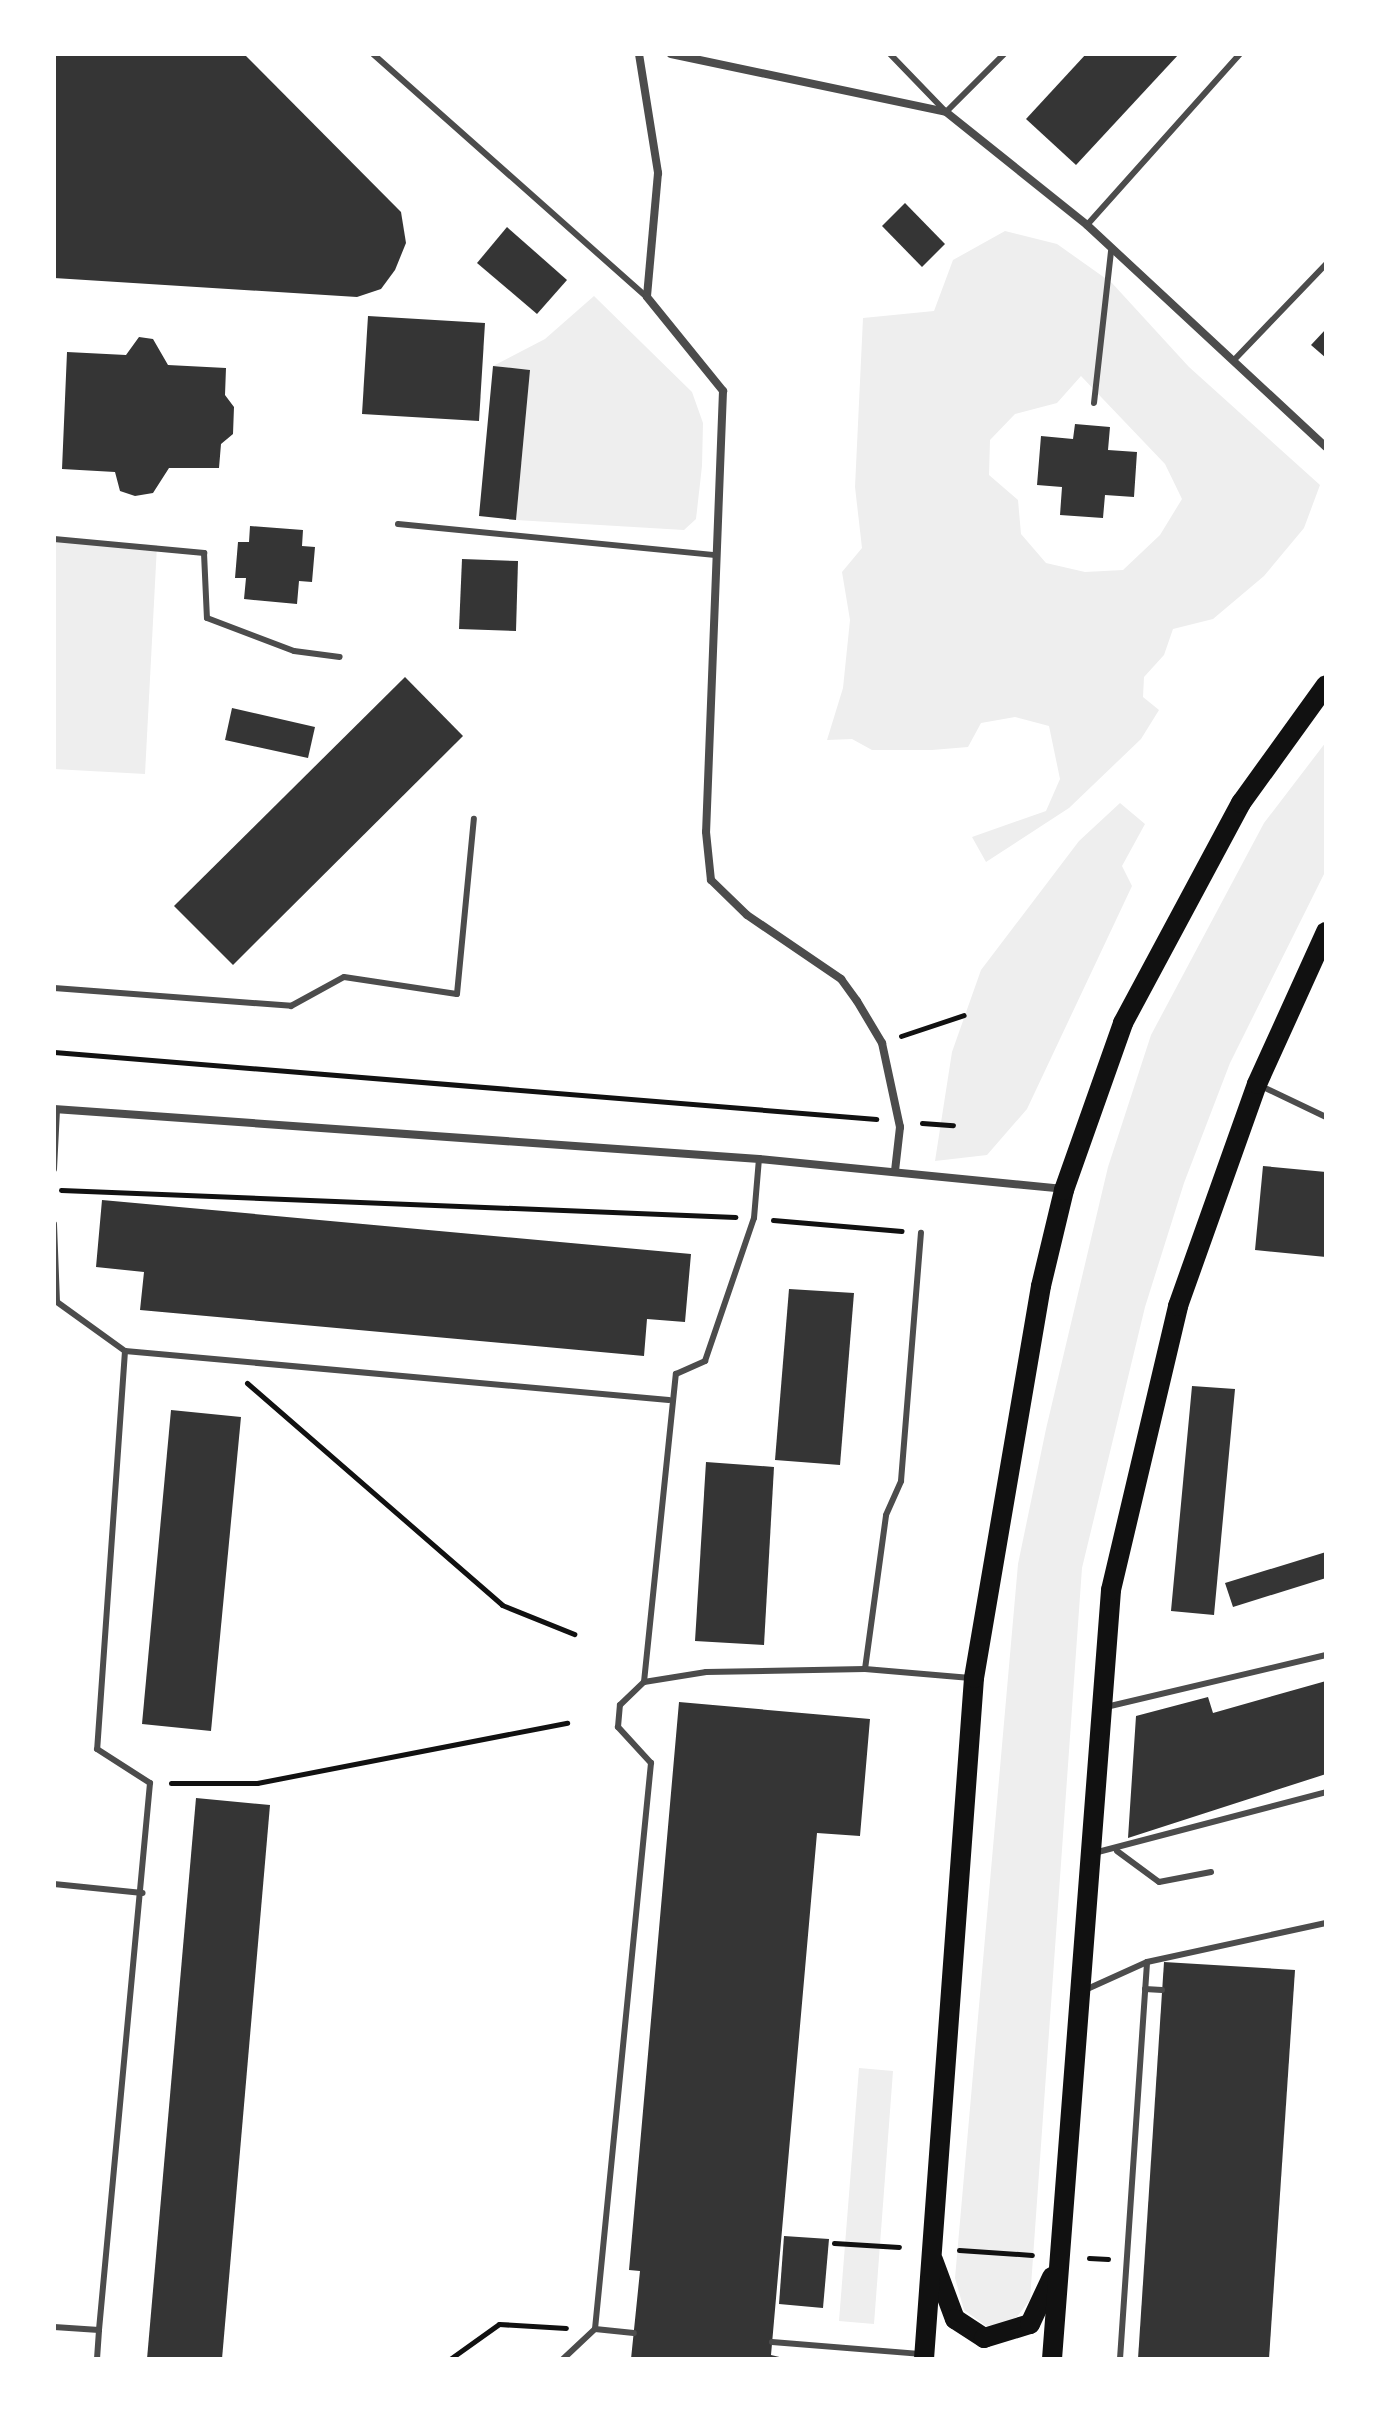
<!DOCTYPE html>
<style>
body{margin:0}
#map{position:relative;width:1380px;height:2413px;overflow:hidden;background:#fff;font-family:Spectral,serif}
div>[style]{position:absolute}
.green>*{inset:0;background:#eee}
.building>*{inset:0;background:#353535}
.path>*{height:5px;margin:-2.5px;padding:0 2.5px;transform-origin:2.5px;border-radius:2.5px;background:#111}
.service>*{height:6px;margin:-3px;padding:0 3px;transform-origin:3px;border-radius:3px;background:#4c4c4c}
.minor>*{height:8px;margin:-4px;padding:0 4px;transform-origin:4px;border-radius:4px;background:#4c4c4c}
.primary>*{height:20px;margin:-10px;padding:0 10px;transform-origin:10px;border-radius:10px;background:#111}
span{translate:-50% -50%;white-space:nowrap;text-align:center;line-height:1.15;-webkit-text-stroke:6px #fff;paint-order:stroke}
.frame{position:absolute;inset:0;border:56px solid #fff;pointer-events:none}
</style>
<div id="map">
<div class="green">
<i style="clip-path:polygon(evenodd,1005px 231px,1057px 244px,1112px 283px,1189px 367px,1320px 485px,1304px 528px,1264px 576px,1213px 619px,1173px 629px,1164px 655px,1144px 677px,1143px 697px,1159px 710px,1141px 739px,1069px 808px,986px 862px,972px 837px,1046px 811px,1060px 779px,1049px 726px,1015px 717px,981px 723px,968px 747px,932px 750px,872px 750px,852px 739px,827px 740px,843px 688px,850px 620px,842px 572px,862px 548px,855px 487px,863px 318px,934px 311px,953px 260px,1005px 231px,1081px 376px,1165px 464px,1182px 499px,1160px 535px,1123px 570px,1085px 572px,1046px 563px,1021px 534px,1018px 500px,989px 475px,990px 440px,1015px 414px,1057px 403px,1081px 376px)"></i>
<i style="clip-path:polygon(594px 296px,692px 392px,703px 423px,702px 466px,696px 519px,684px 530px,516px 520px,530px 370px,493px 366px,545px 339px)"></i>
<i style="clip-path:polygon(54px 539px,157px 545px,145px 774px,54px 769px)"></i>
<i style="clip-path:polygon(1326px 742px,1326px 870px,1230px 1063px,1184px 1183px,1145px 1307px,1082px 1568px,1030px 2300px,1013px 2322px,986px 2326px,964px 2310px,955px 2278px,1018px 1564px,1046px 1429px,1108px 1167px,1151px 1035px,1264px 823px)"></i>
<i style="clip-path:polygon(1120px 803px,1145px 824px,1122px 866px,1132px 886px,1027px 1109px,987px 1155px,935px 1161px,952px 1052px,981px 970px,1079px 841px)"></i>
<i style="clip-path:polygon(859px 2068px,893px 2071px,874px 2324px,839px 2321px)"></i>
</div>
<div class="building">
<i style="clip-path:polygon(54px 54px,244px 54px,401px 212px,406px 243px,395px 270px,381px 289px,357px 297px,54px 278px)"></i>
<i style="clip-path:polygon(1086px 54px,1179px 54px,1076px 165px,1026px 119px)"></i>
<i style="clip-path:polygon(905px 203px,945px 244px,922px 267px,882px 226px)"></i>
<i style="clip-path:polygon(507px 227px,567px 280px,537px 314px,477px 263px)"></i>
<i style="clip-path:polygon(368px 316px,485px 323px,479px 421px,362px 414px)"></i>
<i style="clip-path:polygon(1326px 329px,1326px 358px,1311px 345px)"></i>
<i style="clip-path:polygon(139px 337px,153px 339px,168px 365px,226px 368px,225px 395px,234px 407px,233px 434px,221px 444px,219px 468px,169px 468px,153px 493px,135px 496px,120px 491px,115px 472px,62px 469px,67px 352px,126px 355px)"></i>
<i style="clip-path:polygon(493px 366px,530px 370px,516px 520px,479px 516px)"></i>
<i style="clip-path:polygon(1075px 424px,1110px 427px,1108px 450px,1137px 452px,1134px 497px,1105px 495px,1103px 518px,1060px 515px,1062px 487px,1037px 485px,1041px 436px,1073px 439px)"></i>
<i style="clip-path:polygon(250px 526px,303px 530px,302px 546px,315px 547px,312px 582px,299px 581px,297px 604px,244px 599px,246px 578px,235px 578px,238px 542px,249px 542px)"></i>
<i style="clip-path:polygon(462px 559px,518px 561px,516px 631px,459px 629px)"></i>
<i style="clip-path:polygon(405px 677px,463px 736px,233px 965px,174px 906px)"></i>
<i style="clip-path:polygon(232px 708px,315px 727px,308px 758px,225px 740px)"></i>
<i style="clip-path:polygon(1263px 1166px,1326px 1172px,1326px 1257px,1255px 1250px)"></i>
<i style="clip-path:polygon(102px 1200px,691px 1254px,685px 1322px,647px 1319px,644px 1356px,140px 1310px,144px 1272px,96px 1267px)"></i>
<i style="clip-path:polygon(789px 1289px,854px 1293px,840px 1465px,775px 1460px)"></i>
<i style="clip-path:polygon(1192px 1386px,1235px 1389px,1214px 1615px,1171px 1611px)"></i>
<i style="clip-path:polygon(171px 1410px,241px 1417px,211px 1731px,142px 1724px)"></i>
<i style="clip-path:polygon(706px 1462px,774px 1467px,764px 1645px,695px 1641px)"></i>
<i style="clip-path:polygon(1326px 1552px,1326px 1578px,1233px 1607px,1225px 1583px)"></i>
<i style="clip-path:polygon(1326px 1681px,1326px 1774px,1128px 1838px,1136px 1716px,1208px 1697px,1213px 1713px)"></i>
<i style="clip-path:polygon(679px 1702px,870px 1719px,860px 1836px,817px 1833px,771px 2355px,788px 2359px,631px 2359px,640px 2271px,629px 2270px)"></i>
<i style="clip-path:polygon(196px 1798px,270px 1805px,222px 2359px,147px 2359px)"></i>
<i style="clip-path:polygon(1164px 1962px,1295px 1970px,1269px 2359px,1138px 2359px)"></i>
<i style="clip-path:polygon(784px 2236px,829px 2239px,823px 2308px,779px 2304px)"></i>
</div>
<div class="path">
<i style="left:901px;top:1036px;width:66px;rotate:-18.4deg"></i>
<i style="left:54px;top:1052px;width:825px;rotate:4.66deg"></i>
<i style="left:922px;top:1123px;width:31px;rotate:4deg"></i>
<i style="left:61px;top:1190px;width:675px;rotate:2.29deg"></i>
<i style="left:773px;top:1220px;width:129px;rotate:4.9deg"></i>
<i style="left:247px;top:1383px;width:338px;rotate:41deg"></i>
<i style="left:502px;top:1605px;width:78px;rotate:21.9deg"></i>
<i style="left:171px;top:1783px;width:86px"></i>
<i style="left:257px;top:1783px;width:316px;rotate:-11deg"></i>
<i style="left:834px;top:2243px;width:65px;rotate:3.5deg"></i>
<i style="left:959px;top:2250px;width:73px;rotate:3.9deg"></i>
<i style="left:1089px;top:2258px;width:19px;rotate:3deg"></i>
<i style="left:450px;top:2359px;width:60px;rotate:-35.5deg"></i>
<i style="left:499px;top:2324px;width:67px;rotate:3.4deg"></i>
</div>
<div class="service">
<i style="left:373px;top:54px;width:366px;rotate:41.6deg"></i>
<i style="left:890px;top:54px;width:81px;rotate:46deg"></i>
<i style="left:946px;top:112px;width:82px;rotate:-45deg"></i>
<i style="left:1087px;top:225px;width:229px;rotate:-48.2deg"></i>
<i style="left:1235px;top:359px;width:132px;rotate:-46.2deg"></i>
<i style="left:1094px;top:403px;width:153px;rotate:-83.6deg"></i>
<i style="left:398px;top:524px;width:319px;rotate:5.6deg"></i>
<i style="left:54px;top:539px;width:151px;rotate:5.3deg"></i>
<i style="left:204px;top:553px;width:65px;rotate:87.4deg"></i>
<i style="left:207px;top:618px;width:93px;rotate:20.8deg"></i>
<i style="left:294px;top:651px;width:46px;rotate:7.4deg"></i>
<i style="left:54px;top:988px;width:238px;rotate:4.3deg"></i>
<i style="left:291px;top:1006px;width:60px;rotate:-28.7deg"></i>
<i style="left:344px;top:977px;width:114px;rotate:8.6deg"></i>
<i style="left:457px;top:994px;width:176px;rotate:-84.5deg"></i>
<i style="left:1261px;top:1086px;width:72px;rotate:25.5deg"></i>
<i style="left:54px;top:1169px;width:59px;rotate:-87.1deg"></i>
<i style="left:54px;top:1224px;width:78px;rotate:87.8deg"></i>
<i style="left:57px;top:1302px;width:84px;rotate:35.8deg"></i>
<i style="left:125px;top:1351px;width:399px;rotate:94deg"></i>
<i style="left:97px;top:1749px;width:63px;rotate:32.7deg"></i>
<i style="left:150px;top:1783px;width:549px;rotate:95.33deg"></i>
<i style="left:99px;top:2330px;width:45px;rotate:-176.2deg"></i>
<i style="left:125px;top:1351px;width:546px;rotate:5.15deg"></i>
<i style="left:865px;top:1669px;width:155px;rotate:-82.2deg"></i>
<i style="left:886px;top:1515px;width:37px;rotate:-66deg"></i>
<i style="left:901px;top:1481px;width:249px;rotate:-85.4deg"></i>
<i style="left:644px;top:1682px;width:63px;rotate:-9.2deg"></i>
<i style="left:706px;top:1672px;width:159px;rotate:-1.1deg"></i>
<i style="left:865px;top:1669px;width:106px;rotate:4.9deg"></i>
<i style="left:1106px;top:1707px;width:226px;rotate:-13.3deg"></i>
<i style="left:1117px;top:1851px;width:52px;rotate:36.4deg"></i>
<i style="left:1159px;top:1882px;width:53px;rotate:-10.9deg"></i>
<i style="left:1094px;top:1853px;width:240px;rotate:-14.7deg"></i>
<i style="left:54px;top:1884px;width:89px;rotate:5.8deg"></i>
<i style="left:1145px;top:1989px;width:17px;rotate:3deg"></i>
<i style="left:1085px;top:1990px;width:68px;rotate:-24.3deg"></i>
<i style="left:1147px;top:1962px;width:183px;rotate:-12.3deg"></i>
<i style="left:595px;top:2329px;width:569px;rotate:-84.35deg"></i>
<i style="left:651px;top:1763px;width:49px;rotate:-132.5deg"></i>
<i style="left:618px;top:1727px;width:22px;rotate:-85deg"></i>
<i style="left:620px;top:1705px;width:33px;rotate:-44deg"></i>
<i style="left:644px;top:1682px;width:310px;rotate:-84.1deg"></i>
<i style="left:676px;top:1374px;width:32px;rotate:-24deg"></i>
<i style="left:705px;top:1361px;width:151px;rotate:-71.1deg"></i>
<i style="left:754px;top:1218px;width:59px;rotate:-85.2deg"></i>
<i style="left:772px;top:2342px;width:148px;rotate:4.6deg"></i>
<i style="left:97px;top:2359px;width:29px;rotate:-86deg"></i>
<i style="left:563px;top:2359px;width:44px;rotate:-43.2deg"></i>
<i style="left:595px;top:2329px;width:39px;rotate:6deg"></i>
<i style="left:1120px;top:2359px;width:398px;rotate:-86.1deg"></i>
</div>
<div class="minor">
<i style="left:639px;top:54px;width:121px;rotate:80.9deg"></i>
<i style="left:658px;top:173px;width:124px;rotate:95.1deg"></i>
<i style="left:647px;top:297px;width:121px;rotate:51deg"></i>
<i style="left:723px;top:391px;width:441px;rotate:92.2deg"></i>
<i style="left:706px;top:832px;width:48px;rotate:84.1deg"></i>
<i style="left:711px;top:880px;width:50px;rotate:44.2deg"></i>
<i style="left:747px;top:915px;width:114px;rotate:34.2deg"></i>
<i style="left:841px;top:979px;width:27px;rotate:54deg"></i>
<i style="left:857px;top:1001px;width:49px;rotate:59.2deg"></i>
<i style="left:882px;top:1043px;width:86px;rotate:77.9deg"></i>
<i style="left:900px;top:1127px;width:44px;rotate:96.5deg"></i>
<i style="left:671px;top:54px;width:281px;rotate:11.9deg"></i>
<i style="left:946px;top:112px;width:181px;rotate:38.7deg"></i>
<i style="left:1087px;top:225px;width:326px;rotate:42.9deg"></i>
<i style="left:54px;top:1109px;width:707px;rotate:4.06deg"></i>
<i style="left:759px;top:1159px;width:306px;rotate:5.6deg"></i>
</div>
<div class="primary">
<i style="left:933px;top:2260px;width:63px;rotate:69.6deg"></i>
<i style="left:955px;top:2319px;width:35px;rotate:33deg"></i>
<i style="left:984px;top:2338px;width:48px;rotate:-16.9deg"></i>
<i style="left:1030px;top:2324px;width:52px;rotate:-64.9deg"></i>
<i style="left:924px;top:2359px;width:683px;rotate:-85.8deg"></i>
<i style="left:974px;top:1678px;width:398px;rotate:-80.3deg"></i>
<i style="left:1041px;top:1286px;width:99px;rotate:-76.5deg"></i>
<i style="left:1064px;top:1190px;width:177px;rotate:-70.5deg"></i>
<i style="left:1123px;top:1023px;width:250px;rotate:-61.8deg"></i>
<i style="left:1241px;top:803px;width:145px;rotate:-54.2deg"></i>
<i style="left:1052px;top:2359px;width:771px;rotate:-85.61deg"></i>
<i style="left:1111px;top:1590px;width:292px;rotate:-76.7deg"></i>
<i style="left:1178px;top:1306px;width:236px;rotate:-70.4deg"></i>
<i style="left:1257px;top:1084px;width:167px;rotate:-65.6deg"></i>
</div>
<div class="frame"></div>
</div>
